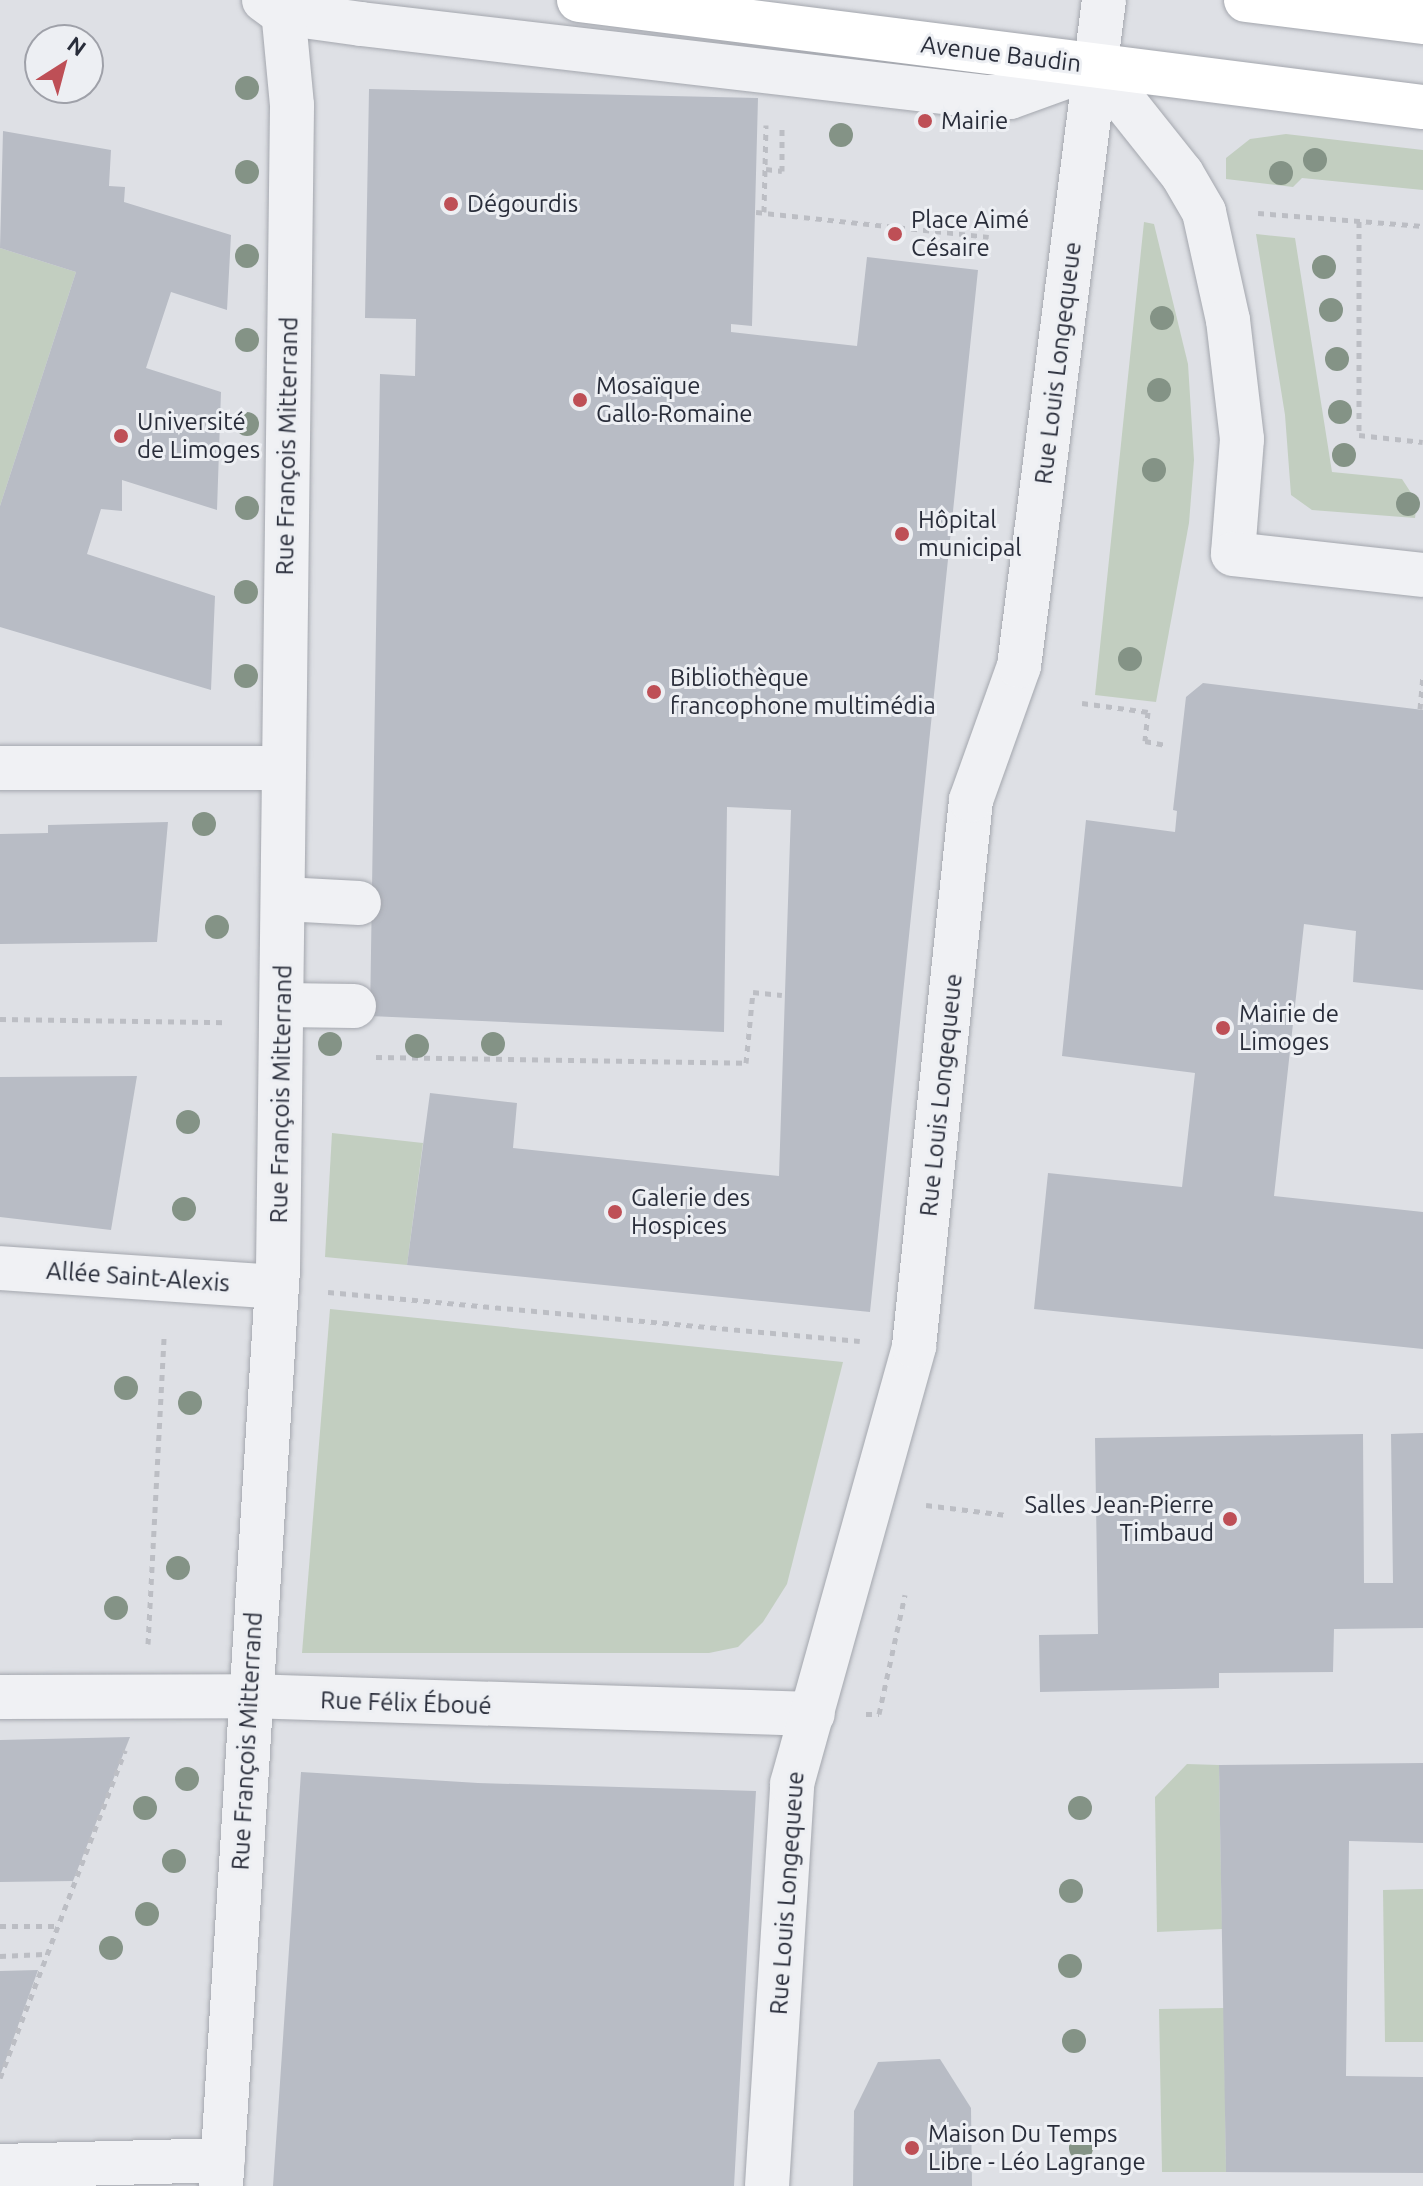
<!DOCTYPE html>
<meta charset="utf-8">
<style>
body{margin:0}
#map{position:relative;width:1423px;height:2186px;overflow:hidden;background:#dee0e5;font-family:Ubuntu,sans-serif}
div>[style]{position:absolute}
.green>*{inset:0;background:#c2cec0}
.building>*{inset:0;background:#b8bcc5}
.path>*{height:5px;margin-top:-2.5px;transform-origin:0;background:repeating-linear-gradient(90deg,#bcbec4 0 6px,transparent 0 12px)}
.roads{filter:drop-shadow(0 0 2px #a4a7ae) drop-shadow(0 0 2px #a4a7ae)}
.minor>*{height:44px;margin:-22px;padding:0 22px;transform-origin:22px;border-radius:22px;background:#f0f1f4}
.major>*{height:44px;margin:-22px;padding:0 22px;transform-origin:22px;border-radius:22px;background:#fff}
.trees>*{width:24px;height:24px;margin:-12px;border-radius:50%;background:#849386}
.dots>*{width:22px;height:22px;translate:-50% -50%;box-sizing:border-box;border:4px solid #edeff3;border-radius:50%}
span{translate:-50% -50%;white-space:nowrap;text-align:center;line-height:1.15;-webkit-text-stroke:6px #edeff3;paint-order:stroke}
.street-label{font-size:24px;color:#292d3a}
.poi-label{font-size:24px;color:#292d3a}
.left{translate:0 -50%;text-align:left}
.right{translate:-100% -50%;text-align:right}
.north{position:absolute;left:24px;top:24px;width:80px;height:80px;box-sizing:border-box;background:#edeff3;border:2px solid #9fa1a9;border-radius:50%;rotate:36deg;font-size:22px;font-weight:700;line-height:32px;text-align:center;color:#292d3a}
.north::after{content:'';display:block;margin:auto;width:28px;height:36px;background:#be4f56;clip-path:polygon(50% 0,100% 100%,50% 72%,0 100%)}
</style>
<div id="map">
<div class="green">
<i style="clip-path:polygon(1286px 134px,1423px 150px,1423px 190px,1302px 178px,1293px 187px,1226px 179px,1226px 158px,1250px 139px)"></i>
<i style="clip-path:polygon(1144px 222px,1154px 224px,1188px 364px,1194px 460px,1189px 523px,1156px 702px,1095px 695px)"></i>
<i style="clip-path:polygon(1256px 234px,1295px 238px,1332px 472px,1402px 479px,1417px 502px,1415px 518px,1312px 510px,1291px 495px,1285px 415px)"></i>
<i style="clip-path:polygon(0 248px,76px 272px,0 506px)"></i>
<i style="clip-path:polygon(332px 1133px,423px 1143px,407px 1265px,325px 1257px)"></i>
<i style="clip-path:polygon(330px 1309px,843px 1362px,787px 1584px,763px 1622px,738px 1647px,709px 1653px,302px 1653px)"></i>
<i style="clip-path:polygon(1187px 1764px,1219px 1765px,1222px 1929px,1157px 1932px,1155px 1797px)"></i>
<i style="clip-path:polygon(1423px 1889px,1423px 2042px,1385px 2042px,1383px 1890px)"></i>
<i style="clip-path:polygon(1224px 2008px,1226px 2172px,1162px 2172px,1159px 2009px)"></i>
</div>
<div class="building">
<i style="clip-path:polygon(369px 89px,758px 98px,752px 326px,731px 324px,731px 332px,857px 346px,867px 257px,978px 270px,870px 1312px,407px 1265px,430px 1093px,517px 1103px,513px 1148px,779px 1176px,791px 810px,727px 807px,724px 1032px,370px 1016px,380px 374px,415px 376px,416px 319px,365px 318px)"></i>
<i style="clip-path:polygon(3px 131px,111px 150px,109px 186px,125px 187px,124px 202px,231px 235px,227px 310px,171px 292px,146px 368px,221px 392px,217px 510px,122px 480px,122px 511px,101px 509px,87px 554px,215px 596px,211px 690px,0 627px,0 506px,76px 272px,0 248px)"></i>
<i style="clip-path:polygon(1203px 683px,1423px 710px,1423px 990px,1353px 982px,1356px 931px,1304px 924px,1274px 1196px,1423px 1212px,1423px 1349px,1034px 1309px,1048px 1173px,1182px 1187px,1195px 1073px,1062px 1056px,1086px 820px,1175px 832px,1177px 811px,1173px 810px,1186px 697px)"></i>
<i style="clip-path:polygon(168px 822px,157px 942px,0 944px,0 834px,48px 833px,48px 825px)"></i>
<i style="clip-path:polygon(137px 1076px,111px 1230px,0 1217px,0 1077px)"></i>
<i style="clip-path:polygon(1423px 1433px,1423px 1628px,1334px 1629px,1333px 1672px,1219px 1673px,1219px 1688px,1040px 1692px,1039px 1635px,1098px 1634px,1095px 1438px,1363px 1434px,1364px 1583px,1393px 1583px,1391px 1434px)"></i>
<i style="clip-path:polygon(130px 1737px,73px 1881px,0 1882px,0 1740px)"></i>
<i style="clip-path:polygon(1423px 1763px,1423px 1843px,1349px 1841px,1346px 2076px,1423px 2077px,1423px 2173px,1226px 2172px,1219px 1765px)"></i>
<i style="clip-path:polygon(301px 1772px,478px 1783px,756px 1791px,734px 2186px,273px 2186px)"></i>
<i style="clip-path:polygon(38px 1970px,0 2076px,0 1971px)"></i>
<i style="clip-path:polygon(940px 2059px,971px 2108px,972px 2186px,853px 2186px,854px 2111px,878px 2062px)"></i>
</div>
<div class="path">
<i style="left:766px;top:169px;width:16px;rotate:7deg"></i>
<i style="left:782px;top:171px;width:43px;rotate:-90deg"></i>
<i style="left:756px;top:212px;width:234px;rotate:6.1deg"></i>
<i style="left:764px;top:212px;width:87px;rotate:-88.7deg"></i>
<i style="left:1258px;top:213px;width:166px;rotate:4.5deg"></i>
<i style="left:1359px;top:221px;width:214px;rotate:90deg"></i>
<i style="left:1359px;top:435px;width:64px;rotate:6.2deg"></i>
<i style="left:1082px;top:703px;width:67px;rotate:7.8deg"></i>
<i style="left:1148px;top:712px;width:29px;rotate:96deg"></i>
<i style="left:1145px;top:741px;width:21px;rotate:11deg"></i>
<i style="left:1420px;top:709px;width:33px;rotate:-85deg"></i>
<i style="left:0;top:1019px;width:227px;rotate:0.8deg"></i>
<i style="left:376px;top:1057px;width:370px;rotate:0.9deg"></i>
<i style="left:746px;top:1063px;width:71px;rotate:-84.4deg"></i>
<i style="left:753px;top:992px;width:29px;rotate:6deg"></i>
<i style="left:328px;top:1292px;width:534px;rotate:5.26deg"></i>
<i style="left:926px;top:1505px;width:81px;rotate:7.1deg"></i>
<i style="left:148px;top:1644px;width:310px;rotate:-87deg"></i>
<i style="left:866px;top:1714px;width:13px"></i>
<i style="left:879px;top:1714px;width:122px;rotate:-77.7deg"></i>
<i style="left:0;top:1926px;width:56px"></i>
<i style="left:0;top:1956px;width:44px;rotate:-2.6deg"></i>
<i style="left:0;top:2078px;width:351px;rotate:-69.1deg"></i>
</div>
<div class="roads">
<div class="minor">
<i style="left:264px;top:0;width:22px;rotate:36deg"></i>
<i style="left:282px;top:13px;width:80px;rotate:7.9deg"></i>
<i style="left:361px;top:24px;width:628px;rotate:6.67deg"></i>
<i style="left:985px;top:97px;width:25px"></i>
<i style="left:1010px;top:97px;width:91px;rotate:-19.8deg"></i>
<i style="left:1096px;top:66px;width:138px;rotate:51.5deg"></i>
<i style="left:1182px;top:174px;width:44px;rotate:59.9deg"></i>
<i style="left:1204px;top:212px;width:111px;rotate:77.5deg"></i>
<i style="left:1228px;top:320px;width:120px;rotate:83.3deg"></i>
<i style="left:1242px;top:439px;width:115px;rotate:94.5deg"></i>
<i style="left:1233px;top:554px;width:191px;rotate:6.3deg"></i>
<i style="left:0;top:768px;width:284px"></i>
<i style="left:284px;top:899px;width:75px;rotate:3.1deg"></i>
<i style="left:283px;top:1005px;width:71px;rotate:0.8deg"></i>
<i style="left:0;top:1268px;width:277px;rotate:3.9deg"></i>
<i style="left:0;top:1697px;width:248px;rotate:-0.2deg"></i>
<i style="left:248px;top:1696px;width:565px;rotate:1.82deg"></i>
<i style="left:0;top:2166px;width:223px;rotate:-1.5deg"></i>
<i style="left:221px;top:2186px;width:918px;rotate:-86.44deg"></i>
<i style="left:278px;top:1270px;width:1165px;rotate:-89.31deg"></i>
<i style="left:292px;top:105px;width:105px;rotate:-95.4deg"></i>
<i style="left:767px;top:2186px;width:403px;rotate:-86.4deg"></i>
<i style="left:792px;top:1784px;width:455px;rotate:-74.4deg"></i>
<i style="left:914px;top:1346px;width:549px;rotate:-84.04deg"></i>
<i style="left:971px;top:800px;width:142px;rotate:-70.3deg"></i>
<i style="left:1019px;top:666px;width:671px;rotate:-82.73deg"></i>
</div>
<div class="major">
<i style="left:579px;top:0;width:851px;rotate:7.23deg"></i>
<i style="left:1246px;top:0;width:178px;rotate:7.1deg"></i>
</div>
</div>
<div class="trees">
<i style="left:247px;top:88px"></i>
<i style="left:841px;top:135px"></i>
<i style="left:1315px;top:160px"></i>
<i style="left:247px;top:172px"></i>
<i style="left:1281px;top:173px"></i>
<i style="left:247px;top:256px"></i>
<i style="left:1324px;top:267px"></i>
<i style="left:1331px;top:310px"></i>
<i style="left:1162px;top:318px"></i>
<i style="left:247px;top:340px"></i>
<i style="left:1337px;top:359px"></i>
<i style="left:1159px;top:390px"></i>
<i style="left:1340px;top:412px"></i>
<i style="left:247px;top:424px"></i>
<i style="left:1344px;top:455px"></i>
<i style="left:1154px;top:470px"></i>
<i style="left:1408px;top:504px"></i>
<i style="left:247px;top:508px"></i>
<i style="left:246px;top:592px"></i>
<i style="left:1130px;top:659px"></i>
<i style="left:246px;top:676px"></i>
<i style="left:204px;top:824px"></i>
<i style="left:217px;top:927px"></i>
<i style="left:330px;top:1044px"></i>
<i style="left:493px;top:1044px"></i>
<i style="left:417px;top:1046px"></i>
<i style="left:188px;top:1122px"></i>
<i style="left:184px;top:1209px"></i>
<i style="left:126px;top:1388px"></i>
<i style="left:190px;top:1403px"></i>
<i style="left:178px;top:1568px"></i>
<i style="left:116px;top:1608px"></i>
<i style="left:187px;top:1779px"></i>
<i style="left:145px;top:1808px"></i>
<i style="left:1080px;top:1808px"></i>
<i style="left:174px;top:1861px"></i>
<i style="left:1071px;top:1891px"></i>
<i style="left:147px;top:1914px"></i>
<i style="left:111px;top:1948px"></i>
<i style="left:1070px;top:1966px"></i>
<i style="left:1074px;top:2041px"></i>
<i style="left:1081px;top:2148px"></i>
</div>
<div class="dots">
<i style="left:925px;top:121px;background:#be4f56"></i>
<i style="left:451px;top:204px;background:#be4f56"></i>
<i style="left:895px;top:234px;background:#be4f56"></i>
<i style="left:580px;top:400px;background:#be4f56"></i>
<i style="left:121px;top:436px;background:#be4f56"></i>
<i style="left:902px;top:534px;background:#be4f56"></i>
<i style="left:654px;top:692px;background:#be4f56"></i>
<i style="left:1223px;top:1028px;background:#be4f56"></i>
<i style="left:615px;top:1212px;background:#be4f56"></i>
<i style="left:1230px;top:1519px;background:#be4f56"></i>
<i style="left:912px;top:2148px;background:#be4f56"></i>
</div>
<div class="street-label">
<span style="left:1001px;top:54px;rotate:7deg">Avenue Baudin</span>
<span style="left:1058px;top:363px;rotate:-83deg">Rue Louis Longequeue</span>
<span style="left:287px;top:446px;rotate:-89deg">Rue François Mitterrand</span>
<span style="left:281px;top:1094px;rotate:-89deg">Rue François Mitterrand</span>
<span style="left:941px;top:1095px;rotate:-84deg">Rue Louis Longequeue</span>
<span style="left:138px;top:1277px;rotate:4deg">Allée Saint-Alexis</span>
<span style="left:406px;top:1703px;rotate:2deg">Rue Félix Éboué</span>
<span style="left:247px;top:1741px;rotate:-87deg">Rue François Mitterrand</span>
<span style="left:787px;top:1893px;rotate:-86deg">Rue Louis Longequeue</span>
</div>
<div class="poi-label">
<span class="left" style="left:941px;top:121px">Mairie</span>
<span class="left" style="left:467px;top:204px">Dégourdis</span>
<span class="left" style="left:911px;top:234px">Place Aimé<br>Césaire</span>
<span class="left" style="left:596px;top:400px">Mosaïque<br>Gallo-Romaine</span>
<span class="left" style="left:137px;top:436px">Université<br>de Limoges</span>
<span class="left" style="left:918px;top:534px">Hôpital<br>municipal</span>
<span class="left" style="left:670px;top:692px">Bibliothèque<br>francophone multimédia</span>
<span class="left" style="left:1239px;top:1028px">Mairie de<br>Limoges</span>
<span class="left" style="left:631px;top:1212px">Galerie des<br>Hospices</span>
<span class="right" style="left:1214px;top:1519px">Salles Jean-Pierre<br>Timbaud</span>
<span class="left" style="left:928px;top:2148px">Maison Du Temps<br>Libre - Léo Lagrange</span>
</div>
<div class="north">N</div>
</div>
